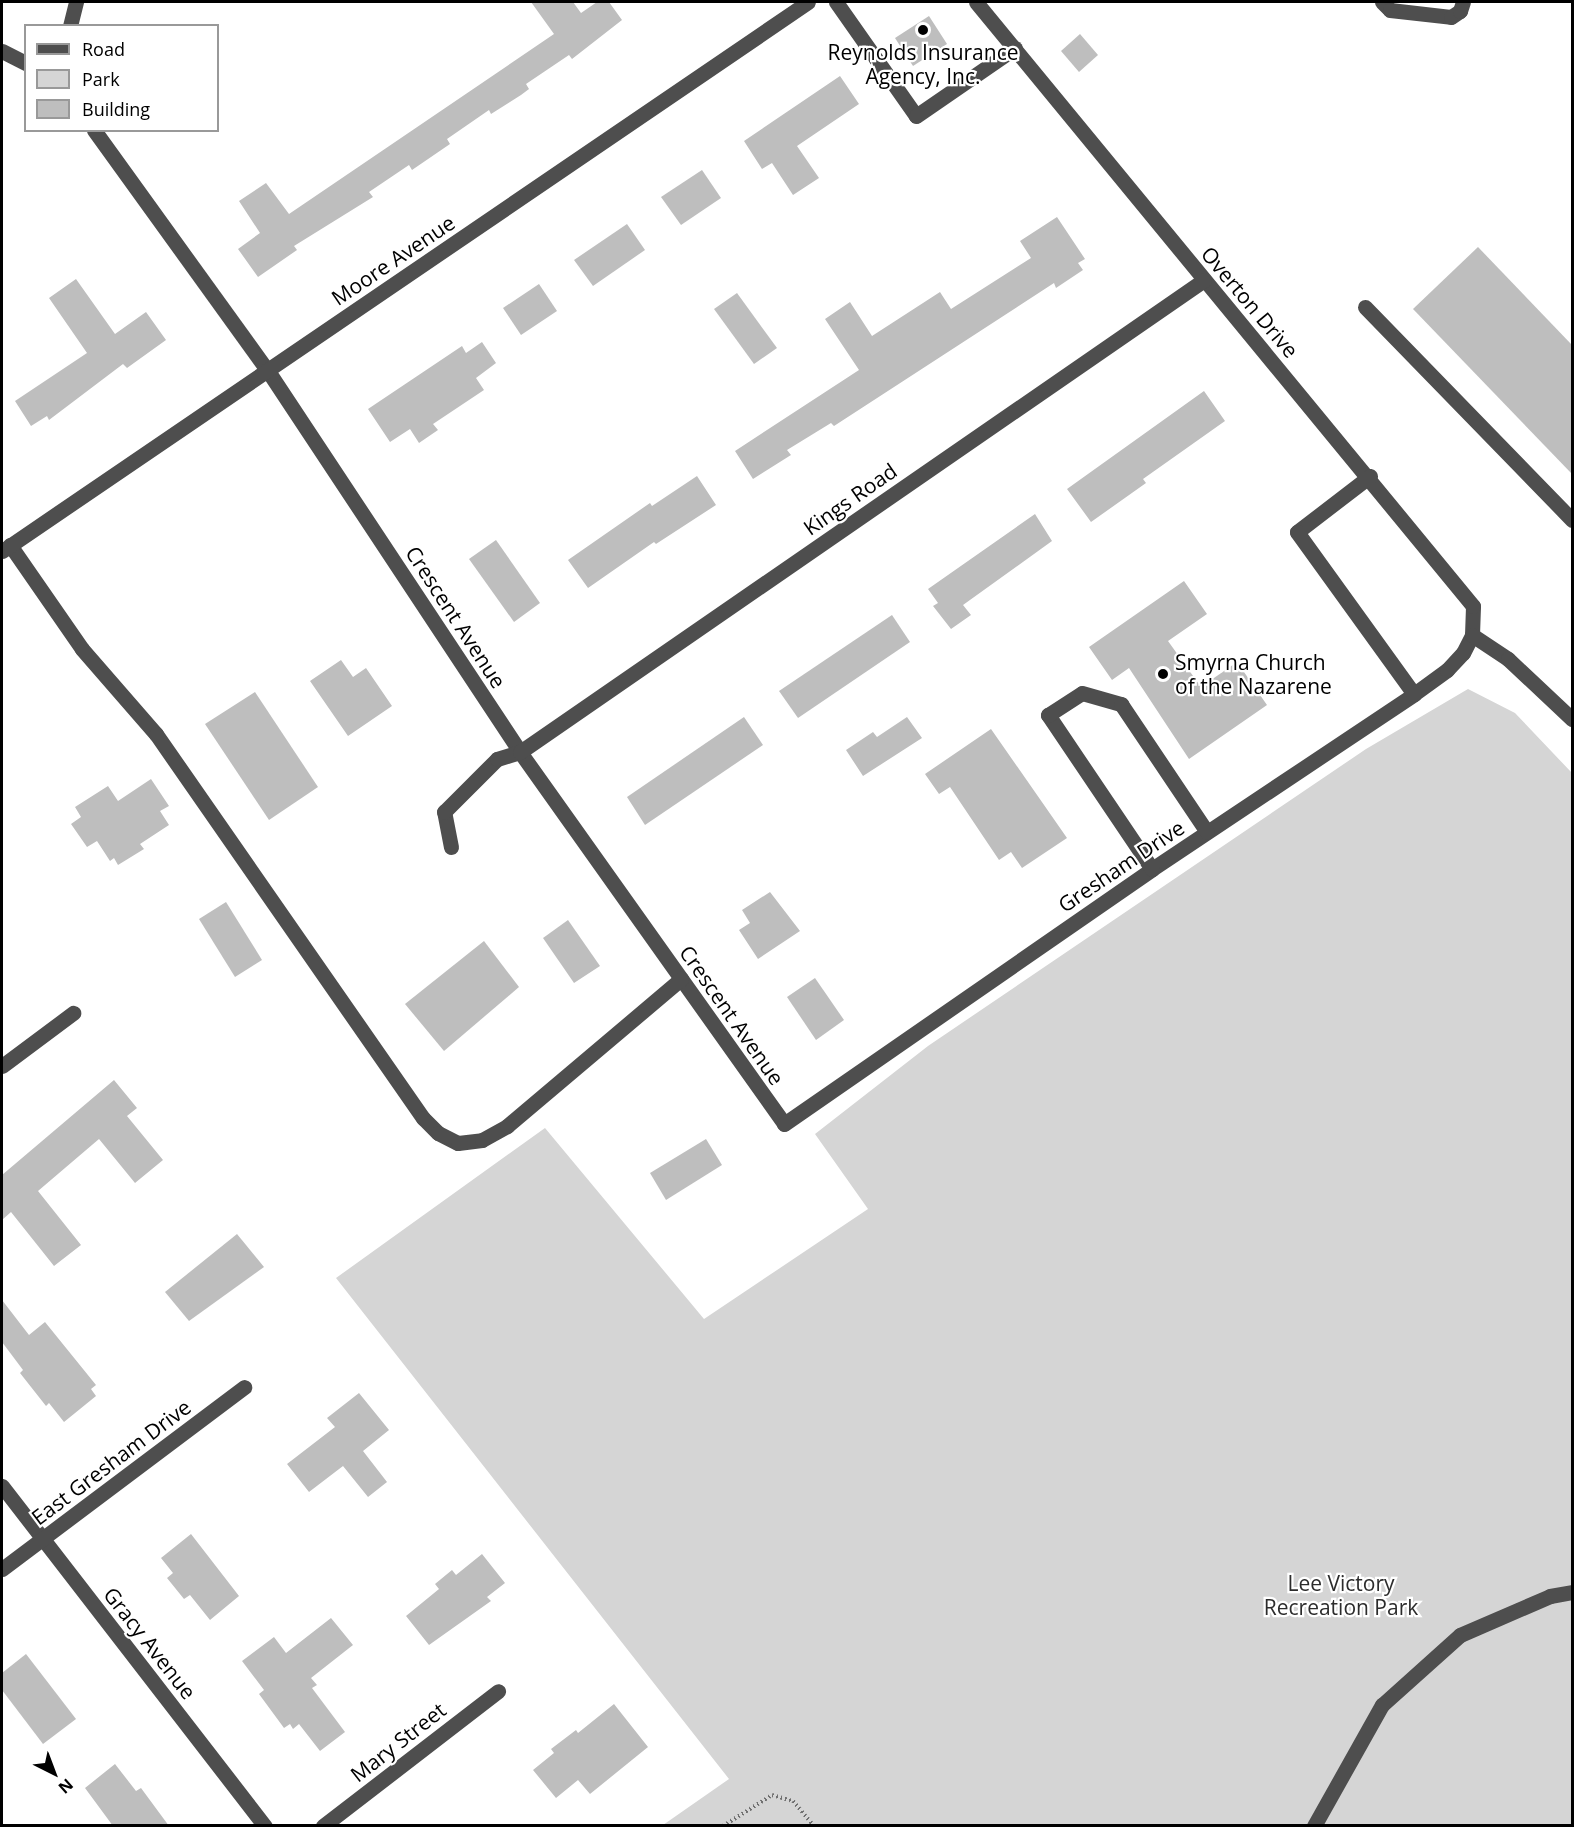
<!DOCTYPE html>
<style>
body{margin:0}
#map{position:relative;width:1574px;height:1827px;overflow:hidden;background:#fff;font-family:"Open Sans",sans-serif}
div>[style]{position:absolute}
.green>*{inset:0;background:#d5d5d5}
.building>*{inset:0;background:#bebebe}
.path>*{height:4px;margin-top:-2px;transform-origin:0;background:repeating-linear-gradient(90deg,#707070 0 1.5px,transparent 0 4.5px)}
.minor>*{height:15px;margin:-7.5px;padding:0 7.5px;transform-origin:7.5px;border-radius:7.5px;background:#4e4e4e}
.dots>*{width:16px;height:16px;translate:-50% -50%;box-sizing:border-box;border:3px solid #fff;border-radius:50%}
span{translate:-50% -50%;white-space:nowrap;text-align:center;line-height:1.15;-webkit-text-stroke:4.5px #fff;paint-order:stroke}
.poi-label{font-size:21px;color:#000}
.left{translate:0 -50%;text-align:left}
.street-label{font-size:21px;color:#000}
.park-label{font-size:21px;color:#2c2c2c}
.frame{position:absolute;inset:0;border:3px solid #000;pointer-events:none}
.legend{position:absolute;left:24px;top:24px;width:195px;height:108px;box-sizing:border-box;background:#fff;border:2px solid #999;margin:0;padding:8px 10px;list-style:none;font-size:18px;color:#000}
.legend li{display:flex;align-items:center;gap:12px;height:30px}
.legend b{width:30px;border:2px solid #999}
.north{position:absolute;left:24px;top:1743px;width:60px;height:60px;-webkit-text-stroke:4px #fff;paint-order:stroke;rotate:138deg;font-size:16px;font-weight:700;line-height:24px;text-align:center;color:#000}
.north::after{content:'';display:block;margin:auto;width:21px;height:27px;background:#000;clip-path:polygon(50% 0,100% 100%,50% 72%,0 100%)}
</style>
<div id="map">
<div class="green">
<i style="clip-path:polygon(1468px 689px,1515px 713px,1572px 773px,1572px 1825px,663px 1825px,729px 1779px,336px 1278px,545px 1128px,704px 1319px,868px 1209px,815px 1134px,928px 1046px,1366px 749px)"></i>
</div>
<div class="building">
<i style="clip-path:polygon(531px 2px,573px 2px,581px 13px,597px 2px,609px 2px,622px 20px,572px 59px,569px 55px,526px 84px,529px 89px,521px 95px,491px 114px,489px 110px,447px 139px,450px 144px,412px 170px,409px 165px,369px 192px,373px 197px,294px 246px,297px 250px,258px 277px,238px 249px,260px 233px,239px 201px,266px 183px,289px 214px,554px 34px)"></i>
<i style="clip-path:polygon(929px 16px,947px 44px,913px 66px,895px 38px)"></i>
<i style="clip-path:polygon(1080px 34px,1098px 55px,1079px 72px,1061px 51px)"></i>
<i style="clip-path:polygon(840px 76px,859px 104px,797px 146px,819px 178px,793px 195px,772px 163px,762px 169px,744px 141px)"></i>
<i style="clip-path:polygon(702px 170px,721px 198px,681px 225px,661px 197px)"></i>
<i style="clip-path:polygon(1057px 217px,1085px 259px,1078px 263px,1083px 270px,1056px 288px,1054px 283px,834px 426px,831px 423px,787px 450px,791px 455px,753px 479px,735px 451px,859px 370px,825px 319px,850px 302px,872px 336px,940px 292px,951px 309px,1031px 258px,1020px 241px)"></i>
<i style="clip-path:polygon(627px 224px,645px 250px,593px 286px,574px 260px)"></i>
<i style="clip-path:polygon(1478px 247px,1572px 345px,1572px 474px,1413px 309px)"></i>
<i style="clip-path:polygon(76px 279px,115px 334px,146px 312px,166px 340px,127px 368px,123px 364px,49px 420px,47px 416px,31px 426px,15px 401px,87px 353px,49px 298px)"></i>
<i style="clip-path:polygon(539px 284px,557px 311px,521px 335px,503px 308px)"></i>
<i style="clip-path:polygon(737px 293px,777px 348px,754px 364px,714px 309px)"></i>
<i style="clip-path:polygon(482px 342px,496px 363px,476px 378px,484px 390px,433px 424px,438px 430px,419px 443px,410px 429px,390px 442px,368px 409px,462px 346px,466px 353px)"></i>
<i style="clip-path:polygon(1204px 391px,1225px 421px,1143px 479px,1146px 483px,1091px 522px,1067px 489px)"></i>
<i style="clip-path:polygon(697px 476px,716px 505px,656px 544px,654px 542px,588px 588px,568px 560px,650px 503px,652px 506px)"></i>
<i style="clip-path:polygon(1035px 514px,1052px 541px,963px 605px,971px 615px,951px 629px,933px 606px,938px 603px,928px 589px)"></i>
<i style="clip-path:polygon(496px 540px,540px 603px,514px 622px,469px 559px)"></i>
<i style="clip-path:polygon(1184px 581px,1207px 614px,1168px 641px,1201px 687px,1237px 662px,1267px 705px,1189px 759px,1129px 668px,1112px 680px,1089px 647px)"></i>
<i style="clip-path:polygon(892px 615px,910px 642px,798px 718px,779px 691px)"></i>
<i style="clip-path:polygon(341px 660px,353px 677px,366px 668px,392px 706px,348px 736px,310px 681px)"></i>
<i style="clip-path:polygon(255px 692px,318px 787px,269px 820px,205px 724px)"></i>
<i style="clip-path:polygon(744px 717px,763px 745px,645px 825px,627px 797px)"></i>
<i style="clip-path:polygon(907px 717px,922px 738px,863px 776px,846px 750px,873px 732px,877px 737px)"></i>
<i style="clip-path:polygon(991px 729px,1067px 838px,1022px 868px,1011px 852px,999px 860px,950px 787px,939px 794px,925px 774px)"></i>
<i style="clip-path:polygon(151px 779px,169px 806px,160px 811px,169px 825px,140px 844px,144px 849px,118px 865px,114px 858px,110px 861px,97px 841px,87px 847px,71px 824px,81px 817px,75px 807px,108px 786px,118px 801px)"></i>
<i style="clip-path:polygon(770px 892px,800px 931px,758px 959px,739px 930px,750px 923px,742px 910px)"></i>
<i style="clip-path:polygon(226px 902px,262px 960px,235px 977px,199px 919px)"></i>
<i style="clip-path:polygon(568px 920px,600px 966px,574px 983px,543px 938px)"></i>
<i style="clip-path:polygon(484px 941px,519px 987px,444px 1051px,405px 1004px)"></i>
<i style="clip-path:polygon(815px 978px,844px 1020px,816px 1040px,787px 997px)"></i>
<i style="clip-path:polygon(114px 1080px,137px 1108px,127px 1116px,163px 1160px,135px 1183px,99px 1139px,38px 1191px,81px 1245px,54px 1266px,11px 1212px,2px 1220px,2px 1175px)"></i>
<i style="clip-path:polygon(706px 1139px,722px 1165px,666px 1200px,650px 1173px)"></i>
<i style="clip-path:polygon(237px 1234px,264px 1267px,189px 1321px,165px 1292px)"></i>
<i style="clip-path:polygon(2px 1300px,29px 1335px,45px 1322px,96px 1385px,91px 1389px,96px 1396px,64px 1422px,49px 1403px,46px 1406px,20px 1373px,23px 1370px,2px 1342px)"></i>
<i style="clip-path:polygon(359px 1393px,389px 1430px,363px 1451px,387px 1482px,368px 1497px,343px 1466px,309px 1492px,287px 1464px,335px 1427px,327px 1418px)"></i>
<i style="clip-path:polygon(191px 1534px,239px 1596px,210px 1620px,190px 1595px,184px 1599px,167px 1578px,173px 1573px,161px 1558px)"></i>
<i style="clip-path:polygon(482px 1554px,505px 1583px,487px 1597px,491px 1601px,429px 1645px,406px 1616px,439px 1589px,435px 1584px,452px 1570px,456px 1575px)"></i>
<i style="clip-path:polygon(331px 1618px,353px 1645px,311px 1678px,317px 1685px,312px 1688px,345px 1732px,320px 1751px,299px 1724px,293px 1729px,290px 1724px,284px 1728px,259px 1694px,264px 1690px,242px 1661px,274px 1637px,286px 1653px)"></i>
<i style="clip-path:polygon(26px 1654px,76px 1719px,43px 1744px,2px 1690px,2px 1673px)"></i>
<i style="clip-path:polygon(614px 1704px,648px 1747px,590px 1794px,578px 1780px,556px 1798px,533px 1770px,554px 1753px,551px 1749px,576px 1730px,578px 1733px)"></i>
<i style="clip-path:polygon(115px 1764px,136px 1791px,141px 1788px,169px 1826px,113px 1826px,85px 1788px)"></i>
</div>
<div class="path">
<i style="left:723px;top:1826px;width:58px;rotate:-32.3deg"></i>
<i style="left:772px;top:1795px;width:22px;rotate:16deg"></i>
<i style="left:793px;top:1801px;width:33px;rotate:50deg"></i>
</div>
<div class="minor">
<i style="left:836px;top:2px;width:139px;rotate:54.9deg"></i>
<i style="left:916px;top:116px;width:120px;rotate:-34.5deg"></i>
<i style="left:1382px;top:2px;width:11px;rotate:45deg"></i>
<i style="left:1390px;top:10px;width:61px;rotate:6.5deg"></i>
<i style="left:1451px;top:17px;width:11px;rotate:-34deg"></i>
<i style="left:1460px;top:11px;width:9px;rotate:-72deg"></i>
<i style="left:70px;top:26px;width:25px;rotate:-76deg"></i>
<i style="left:2px;top:51px;width:27px;rotate:27deg"></i>
<i style="left:94px;top:130px;width:297px;rotate:54.2deg"></i>
<i style="left:268px;top:371px;width:457px;rotate:56.5deg"></i>
<i style="left:520px;top:752px;width:456px;rotate:54.6deg"></i>
<i style="left:784px;top:1124px;width:448px;rotate:-34.7deg"></i>
<i style="left:1152px;top:869px;width:315px;rotate:-33.7deg"></i>
<i style="left:1414px;top:694px;width:41px;rotate:-36deg"></i>
<i style="left:1447px;top:670px;width:23px;rotate:-47deg"></i>
<i style="left:1463px;top:653px;width:20px;rotate:-63deg"></i>
<i style="left:1472px;top:635px;width:29px;rotate:-88deg"></i>
<i style="left:1473px;top:606px;width:782px;rotate:-129.45deg"></i>
<i style="left:1365px;top:307px;width:297px;rotate:45.8deg"></i>
<i style="left:1370px;top:476px;width:92px;rotate:142.5deg"></i>
<i style="left:1297px;top:532px;width:200px;rotate:54.2deg"></i>
<i style="left:10px;top:545px;width:126px;rotate:55.3deg"></i>
<i style="left:82px;top:649px;width:113px;rotate:49deg"></i>
<i style="left:156px;top:734px;width:468px;rotate:55.2deg"></i>
<i style="left:423px;top:1118px;width:21px;rotate:45deg"></i>
<i style="left:438px;top:1133px;width:22px;rotate:27deg"></i>
<i style="left:458px;top:1143px;width:24px;rotate:-7deg"></i>
<i style="left:482px;top:1140px;width:29px;rotate:-29deg"></i>
<i style="left:507px;top:1126px;width:228px;rotate:-40.2deg"></i>
<i style="left:2px;top:551px;width:975px;rotate:-34.26deg"></i>
<i style="left:1472px;top:635px;width:43px;rotate:33.7deg"></i>
<i style="left:1508px;top:659px;width:88px;rotate:43.2deg"></i>
<i style="left:451px;top:847px;width:36px;rotate:-101deg"></i>
<i style="left:444px;top:812px;width:75px;rotate:-45deg"></i>
<i style="left:497px;top:759px;width:24px;rotate:-17deg"></i>
<i style="left:520px;top:752px;width:831px;rotate:-34.61deg"></i>
<i style="left:1152px;top:869px;width:186px;rotate:-124deg"></i>
<i style="left:1048px;top:715px;width:40px;rotate:-32.9deg"></i>
<i style="left:1082px;top:693px;width:41px;rotate:15.8deg"></i>
<i style="left:1121px;top:704px;width:154px;rotate:56.1deg"></i>
<i style="left:2px;top:1066px;width:89px;rotate:-36.7deg"></i>
<i style="left:2px;top:1486px;width:430px;rotate:52.3deg"></i>
<i style="left:2px;top:1569px;width:303px;rotate:-36.9deg"></i>
<i style="left:323px;top:1826px;width:221px;rotate:-37.6deg"></i>
<i style="left:1314px;top:1826px;width:139px;rotate:-60.7deg"></i>
<i style="left:1382px;top:1705px;width:105px;rotate:-41.9deg"></i>
<i style="left:1460px;top:1635px;width:98px;rotate:-23.4deg"></i>
<i style="left:1550px;top:1596px;width:22px;rotate:-10deg"></i>
</div>
<div class="dots">
<i style="left:923px;top:30px;background:#000"></i>
<i style="left:1163px;top:674px;background:#000"></i>
</div>
<div class="poi-label">
<span style="left:923px;top:64px">Reynolds Insurance<br>Agency, Inc.</span>
<span class="left" style="left:1175px;top:674px">Smyrna Church<br>of the Nazarene</span>
</div>
<div class="street-label">
<span style="left:393px;top:260px;rotate:-34deg">Moore Avenue</span>
<span style="left:1250px;top:302px;rotate:50deg">Overton Drive</span>
<span style="left:850px;top:499px;rotate:-35deg">Kings Road</span>
<span style="left:456px;top:617px;rotate:57deg">Crescent Avenue</span>
<span style="left:1121px;top:866px;rotate:-34deg">Gresham Drive</span>
<span style="left:732px;top:1015px;rotate:55deg">Crescent Avenue</span>
<span style="left:111px;top:1462px;rotate:-37deg">East Gresham Drive</span>
<span style="left:150px;top:1643px;rotate:52deg">Gracy Avenue</span>
<span style="left:398px;top:1742px;rotate:-38deg">Mary Street</span>
</div>
<div class="park-label">
<span style="left:1341px;top:1595px">Lee Victory<br>Recreation Park</span>
</div>
<div class="frame"></div>
<ul class="legend">
<li><b style="height:8px;background:#4e4e4e"></b>Road</li>
<li><b style="height:16px;background:#d5d5d5"></b>Park</li>
<li><b style="height:16px;background:#bebebe"></b>Building</li>
</ul>
<div class="north">N</div>
</div>
